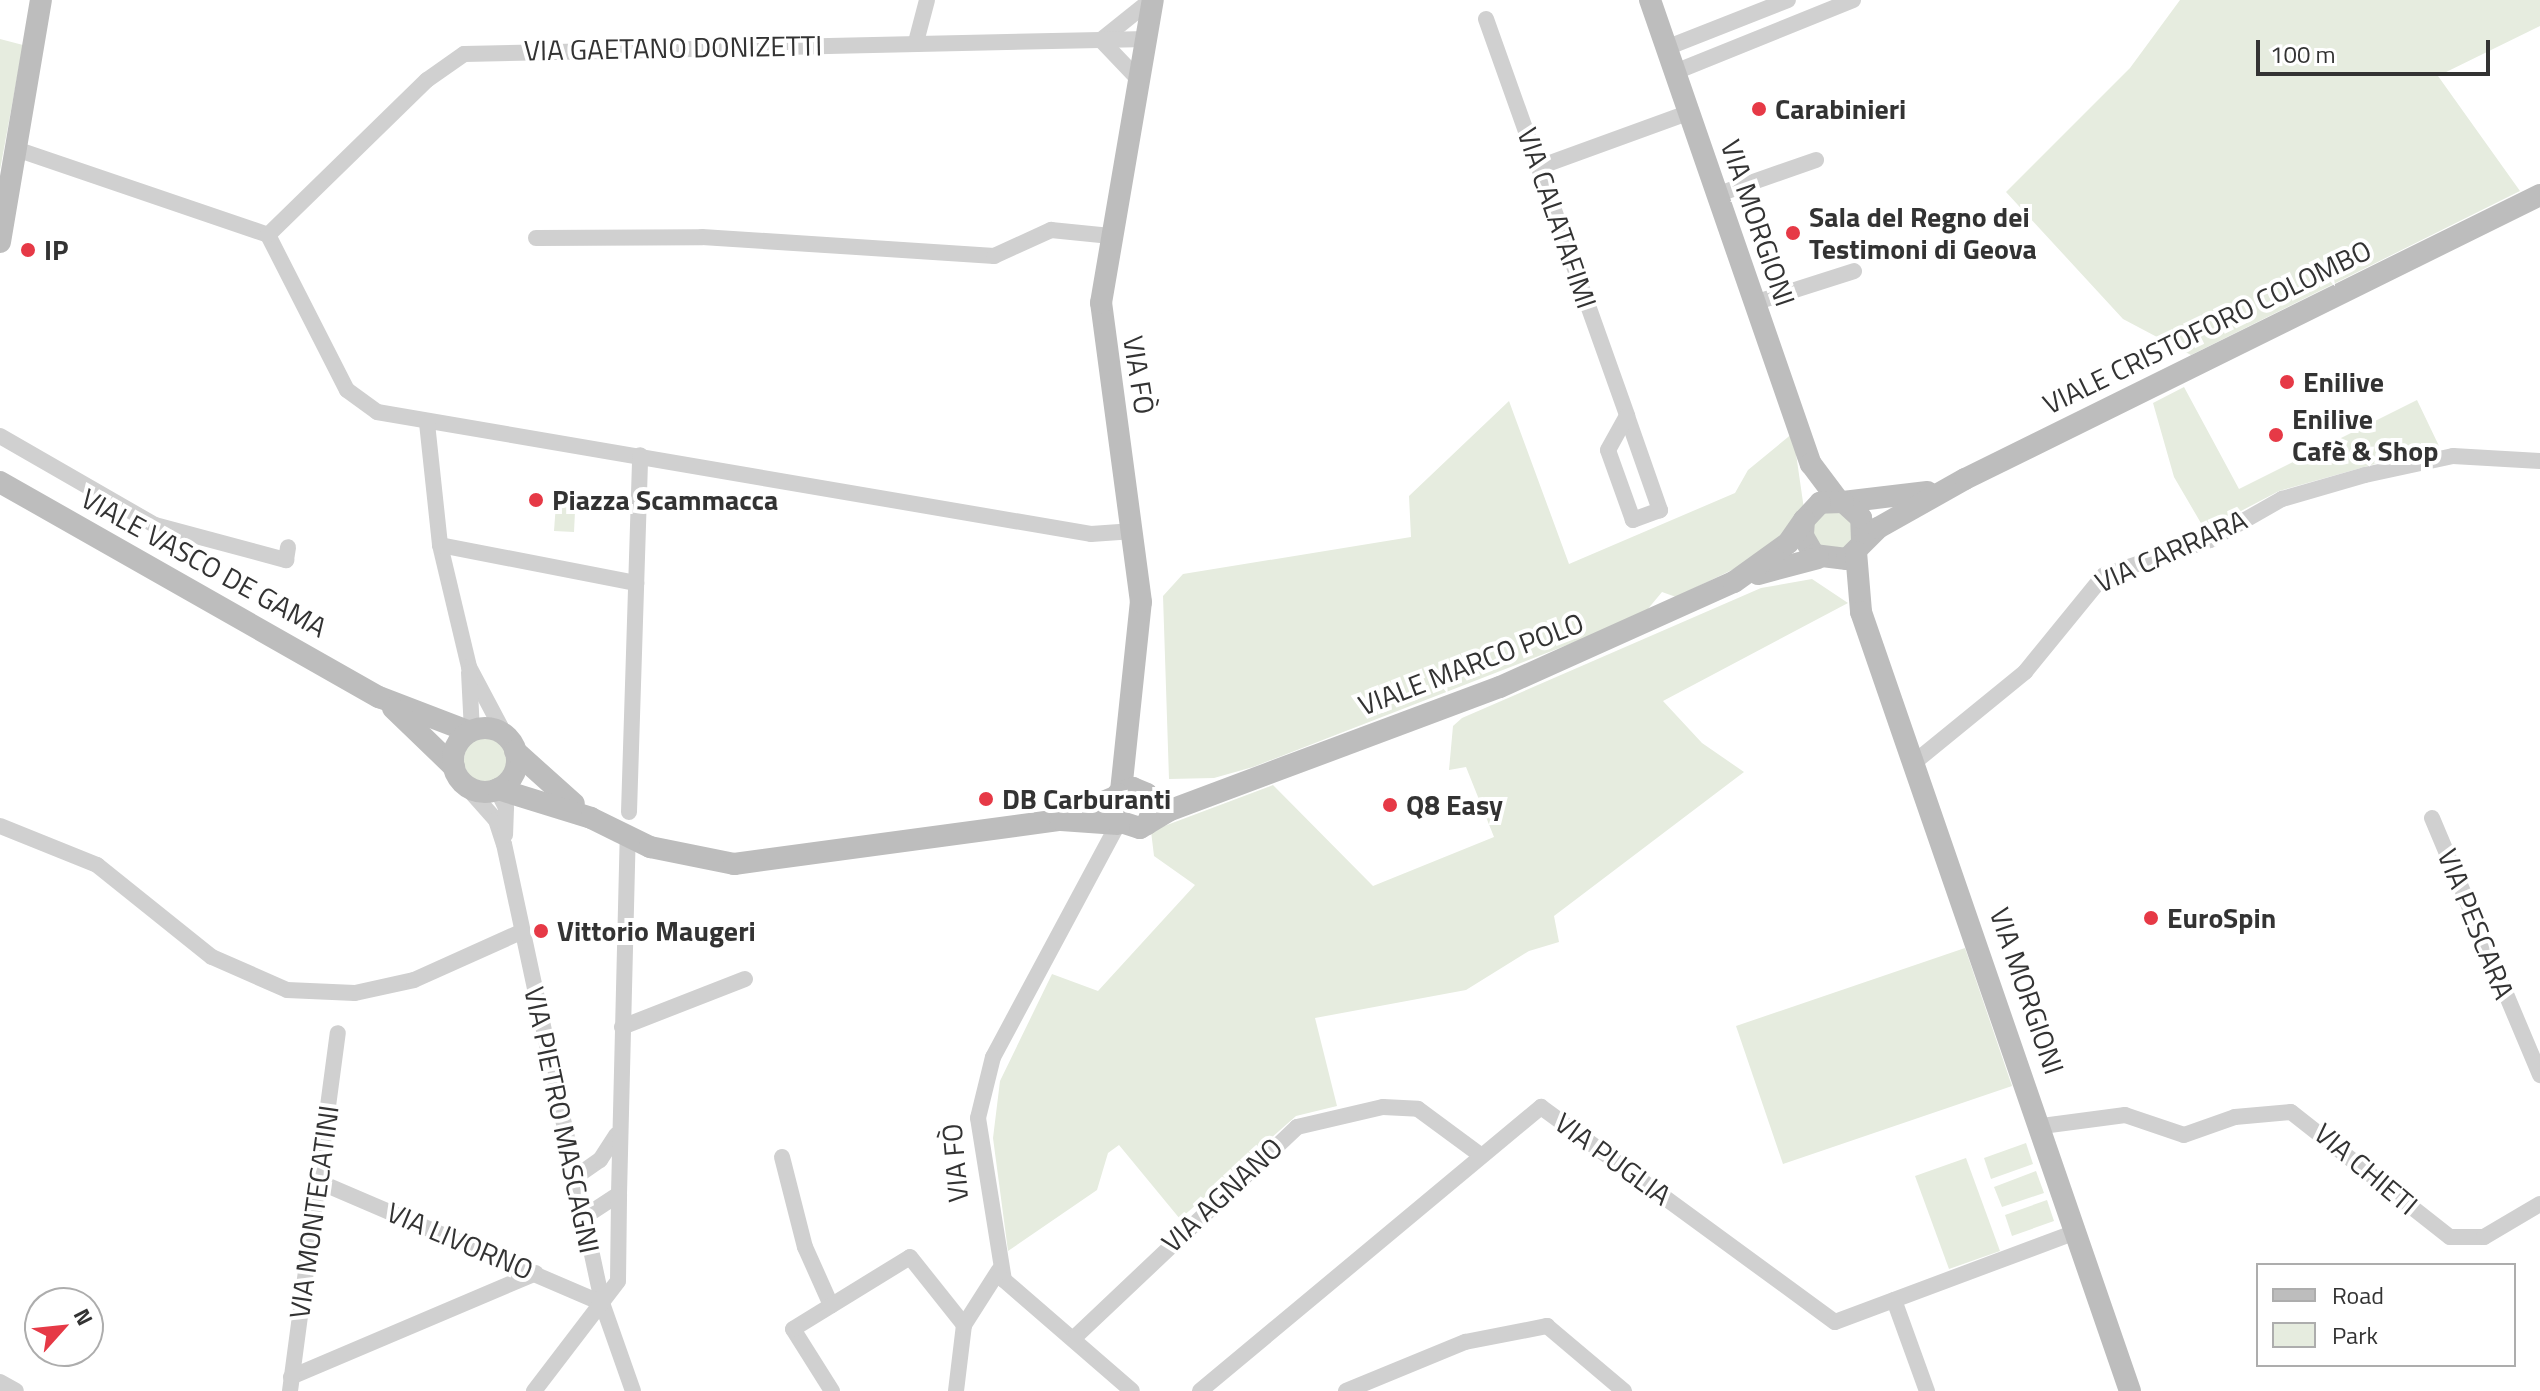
<!DOCTYPE html>
<meta charset="utf-8">
<style>
body{margin:0}
#map{position:relative;width:2540px;height:1391px;overflow:hidden;background:#fff;font-family:"Titillium Web",sans-serif}
div>[style]{position:absolute}
.green>*{inset:0;background:#e6ecdf}
.round{border-radius:50%}
.street>*{height:16px;margin:-8px;padding:0 8px;transform-origin:8px;border-radius:8px;background:#d0d0d0}
.secondary>*{height:22px;margin:-11px;padding:0 11px;transform-origin:11px;border-radius:11px;background:#bdbdbd}
.secondary>.ring{margin:-11px;padding:0;box-sizing:content-box;background:none;border:22px solid #bdbdbd;border-radius:50%}
.dots>*{width:22px;height:22px;translate:-50% -50%;box-sizing:border-box;border:4px solid #fff;border-radius:50%}
span{translate:-50% -50%;white-space:nowrap;text-align:center;line-height:1.15;-webkit-text-stroke:8px #fff;paint-order:stroke}
.street-label{font-size:28px;color:#333}
.poi-label{font-size:28px;color:#333;font-weight:700}
.left{translate:0 -50%;text-align:left}
.legend{position:absolute;left:2256px;top:1263px;width:260px;height:104px;box-sizing:border-box;background:#fff;border:2px solid #adadad;margin:0;padding:10px 14px;list-style:none;font-size:24px;color:#333}
.legend li{display:flex;align-items:center;gap:16px;height:40px}
.legend b{width:40px;border:2px solid #adadad}
.north{position:absolute;left:24px;top:1287px;width:80px;height:80px;box-sizing:border-box;background:#fff;border:2px solid #adadad;border-radius:50%;rotate:63deg;font-size:22px;font-weight:700;line-height:32px;text-align:center;color:#333}
.north::after{content:'';display:block;margin:auto;width:28px;height:36px;background:#e63946;clip-path:polygon(50% 0,100% 100%,50% 72%,0 100%)}
.scale{position:absolute;left:2256px;top:40px;width:234px;height:36px;box-sizing:border-box;border:4px solid #333;border-top:0;padding-left:10px;font-size:24px;line-height:28px;white-space:nowrap;color:#333;-webkit-text-stroke:6px #fff;paint-order:stroke}
</style>
<div id="map">
<div class="green">
<i style="clip-path:polygon(2180px 0,2540px 0,2540px 26px,2438px 76px,2520px 191px,2191px 355px,2123px 319px,2006px 192px,2130px 68px)"></i>
<i style="clip-path:polygon(0 39px,23px 45px,0 170px)"></i>
<i style="clip-path:polygon(2184px 387px,2239px 489px,2417px 400px,2439px 446px,2279px 491px,2205px 530px,2174px 477px,2153px 403px)"></i>
<i style="clip-path:polygon(1509px 401px,1569px 564px,1735px 493px,1748px 470px,1793px 433px,1804px 509px,1765px 554px,1676px 597px,1662px 592px,1642px 616px,1253px 767px,1214px 778px,1169px 779px,1163px 596px,1183px 574px,1411px 537px,1409px 496px)"></i>
<i style="clip-path:polygon(557px 490px,576px 491px,574px 532px,554px 531px)"></i>
<i style="clip-path:polygon(1832px 507px,1858px 524px,1848px 553px,1814px 545px,1812px 522px)"></i>
<i style="clip-path:polygon(1812px 579px,1848px 603px,1663px 701px,1702px 743px,1744px 772px,1554px 916px,1559px 942px,1529px 951px,1466px 990px,1315px 1018px,1337px 1106px,1296px 1116px,1180px 1219px,1119px 1145px,1108px 1153px,1097px 1190px,1008px 1251px,993px 1138px,1000px 1081px,1052px 974px,1098px 991px,1195px 885px,1154px 856px,1151px 831px,1273px 785px,1373px 886px,1494px 837px,1466px 767px,1449px 770px,1453px 726px,1462px 718px,1761px 588px)"></i>
<i class="round" style="left:464px;top:736px;width:48px;height:48px"></i>
<i style="clip-path:polygon(1965px 948px,2012px 1086px,1783px 1164px,1736px 1026px)"></i>
<i style="clip-path:polygon(2026px 1143px,2033px 1164px,1991px 1179px,1984px 1158px)"></i>
<i style="clip-path:polygon(1966px 1158px,2000px 1251px,1949px 1269px,1915px 1176px)"></i>
<i style="clip-path:polygon(2036px 1171px,2044px 1193px,2002px 1207px,1994px 1187px)"></i>
<i style="clip-path:polygon(2047px 1200px,2054px 1221px,2012px 1236px,2005px 1215px)"></i>
</div>
<div class="street">
<i style="left:1486px;top:19px;width:421px;rotate:70.4deg"></i>
<i style="left:1627px;top:416px;width:100px;rotate:70.7deg"></i>
<i style="left:1660px;top:510px;width:29px;rotate:160deg"></i>
<i style="left:1633px;top:520px;width:74px;rotate:-109.7deg"></i>
<i style="left:1608px;top:450px;width:39px;rotate:-61deg"></i>
<i style="left:916px;top:42px;width:43px;rotate:-75.3deg"></i>
<i style="left:1666px;top:48px;width:131px;rotate:-21.5deg"></i>
<i style="left:1675px;top:72px;width:192px;rotate:-22deg"></i>
<i style="left:1140px;top:81px;width:57px;rotate:-133.6deg"></i>
<i style="left:1101px;top:40px;width:64px;rotate:-38.7deg"></i>
<i style="left:16px;top:149px;width:266px;rotate:18.8deg"></i>
<i style="left:268px;top:235px;width:174px;rotate:63deg"></i>
<i style="left:347px;top:390px;width:37px;rotate:36deg"></i>
<i style="left:377px;top:412px;width:724px;rotate:9.7deg"></i>
<i style="left:1091px;top:534px;width:43px;rotate:-4deg"></i>
<i style="left:1539px;top:167px;width:158px;rotate:-20deg"></i>
<i style="left:1716px;top:195px;width:106px;rotate:-19.3deg"></i>
<i style="left:268px;top:235px;width:222px;rotate:-44.3deg"></i>
<i style="left:427px;top:80px;width:45px;rotate:-35.1deg"></i>
<i style="left:464px;top:54px;width:684px;rotate:-1.26deg"></i>
<i style="left:536px;top:238px;width:166px;rotate:-0.3deg"></i>
<i style="left:702px;top:237px;width:293px;rotate:3.7deg"></i>
<i style="left:994px;top:256px;width:63px;rotate:-24.5deg"></i>
<i style="left:1051px;top:230px;width:60px;rotate:5.7deg"></i>
<i style="left:1754px;top:303px;width:105px;rotate:-17.7deg"></i>
<i style="left:427px;top:423px;width:123px;rotate:83.9deg"></i>
<i style="left:440px;top:545px;width:125px;rotate:76.6deg"></i>
<i style="left:469px;top:667px;width:77px;rotate:62.1deg"></i>
<i style="left:0;top:436px;width:179px;rotate:29.9deg"></i>
<i style="left:155px;top:525px;width:136px;rotate:15deg"></i>
<i style="left:286px;top:560px;width:13px;rotate:-81deg"></i>
<i style="left:440px;top:545px;width:200px;rotate:11deg"></i>
<i style="left:469px;top:672px;width:59px;rotate:87.1deg"></i>
<i style="left:1916px;top:761px;width:141px;rotate:-39.2deg"></i>
<i style="left:2025px;top:672px;width:125px;rotate:-50.8deg"></i>
<i style="left:2104px;top:575px;width:112px;rotate:-18.3deg"></i>
<i style="left:2210px;top:540px;width:83px;rotate:-29.7deg"></i>
<i style="left:2282px;top:499px;width:86px;rotate:-16.1deg"></i>
<i style="left:2365px;top:475px;width:90px;rotate:-12.2deg"></i>
<i style="left:2453px;top:456px;width:87px;rotate:3.3deg"></i>
<i style="left:463px;top:783px;width:50px;rotate:48.3deg"></i>
<i style="left:496px;top:820px;width:25px;rotate:72deg"></i>
<i style="left:504px;top:844px;width:469px;rotate:77.9deg"></i>
<i style="left:602px;top:1303px;width:93px;rotate:70.6deg"></i>
<i style="left:497px;top:790px;width:20px;rotate:63deg"></i>
<i style="left:506px;top:808px;width:27px;rotate:92deg"></i>
<i style="left:629px;top:812px;width:357px;rotate:-88.2deg"></i>
<i style="left:2432px;top:818px;width:279px;rotate:67.2deg"></i>
<i style="left:1118px;top:824px;width:264px;rotate:118.2deg"></i>
<i style="left:993px;top:1057px;width:63px;rotate:103.8deg"></i>
<i style="left:978px;top:1118px;width:164px;rotate:80.9deg"></i>
<i style="left:1004px;top:1280px;width:169px;rotate:40.9deg"></i>
<i style="left:0;top:826px;width:105px;rotate:21.9deg"></i>
<i style="left:97px;top:865px;width:147px;rotate:38.7deg"></i>
<i style="left:212px;top:957px;width:82px;rotate:23.7deg"></i>
<i style="left:287px;top:990px;width:68px;rotate:2.5deg"></i>
<i style="left:355px;top:993px;width:60px;rotate:-12.4deg"></i>
<i style="left:414px;top:980px;width:117px;rotate:-24.2deg"></i>
<i style="left:622px;top:1027px;width:132px;rotate:-21.3deg"></i>
<i style="left:2042px;top:1126px;width:84px;rotate:-7.5deg"></i>
<i style="left:2125px;top:1115px;width:62px;rotate:18.7deg"></i>
<i style="left:2184px;top:1135px;width:54px;rotate:-19.4deg"></i>
<i style="left:2235px;top:1117px;width:56px;rotate:-5.1deg"></i>
<i style="left:2291px;top:1112px;width:202px;rotate:38.2deg"></i>
<i style="left:2450px;top:1237px;width:34px"></i>
<i style="left:2484px;top:1237px;width:65px;rotate:-30.5deg"></i>
<i style="left:782px;top:1157px;width:93px;rotate:75.7deg"></i>
<i style="left:805px;top:1247px;width:64px;rotate:65.9deg"></i>
<i style="left:574px;top:1178px;width:32px;rotate:-35deg"></i>
<i style="left:600px;top:1160px;width:30px;rotate:-57deg"></i>
<i style="left:317px;top:1181px;width:310px;rotate:23.2deg"></i>
<i style="left:584px;top:1217px;width:42px;rotate:-33.3deg"></i>
<i style="left:619px;top:1194px;width:357px;rotate:-88.6deg"></i>
<i style="left:1894px;top:1300px;width:97px;rotate:70.1deg"></i>
<i style="left:1074px;top:1338px;width:307px;rotate:-43.4deg"></i>
<i style="left:1297px;top:1127px;width:88px;rotate:-13.1deg"></i>
<i style="left:1383px;top:1107px;width:35px;rotate:3deg"></i>
<i style="left:1418px;top:1109px;width:76px;rotate:36.4deg"></i>
<i style="left:291px;top:1377px;width:266px;rotate:-23deg"></i>
<i style="left:0;top:1382px;width:18px;rotate:29deg"></i>
<i style="left:290px;top:1391px;width:361px;rotate:-82.4deg"></i>
<i style="left:534px;top:1391px;width:138px;rotate:-52.6deg"></i>
<i style="left:618px;top:1281px;width:87px;rotate:-89.3deg"></i>
<i style="left:832px;top:1391px;width:73px;rotate:-122.2deg"></i>
<i style="left:793px;top:1329px;width:137px;rotate:-31.6deg"></i>
<i style="left:910px;top:1257px;width:87px;rotate:51.5deg"></i>
<i style="left:956px;top:1391px;width:66px;rotate:-83.1deg"></i>
<i style="left:964px;top:1325px;width:65px;rotate:-57.5deg"></i>
<i style="left:1200px;top:1391px;width:444px;rotate:-39.8deg"></i>
<i style="left:1541px;top:1107px;width:364px;rotate:36.2deg"></i>
<i style="left:1835px;top:1322px;width:257px;rotate:-20.5deg"></i>
<i style="left:1346px;top:1391px;width:129px;rotate:-22.4deg"></i>
<i style="left:1465px;top:1342px;width:84px;rotate:-11deg"></i>
<i style="left:1547px;top:1326px;width:101px;rotate:40.2deg"></i>
</div>
<div class="secondary">
<i style="left:1650px;top:0;width:491px;rotate:70.9deg"></i>
<i style="left:1811px;top:464px;width:45px;rotate:53.1deg"></i>
<i style="left:0;top:242px;width:245px;rotate:-80.4deg"></i>
<i style="left:0;top:482px;width:436px;rotate:29.6deg"></i>
<i style="left:379px;top:697px;width:97px;rotate:21deg"></i>
<i style="left:1843px;top:502px;width:85px;rotate:-6.8deg"></i>
<i style="left:1862px;top:541px;width:23px;rotate:-92deg"></i>
<i style="left:1861px;top:518px;width:24px;rotate:-138deg"></i>
<i style="left:1843px;top:502px;width:23px;rotate:178deg"></i>
<i style="left:1820px;top:503px;width:23px;rotate:133deg"></i>
<i style="left:1804px;top:520px;width:16px;rotate:94deg"></i>
<i style="left:1803px;top:536px;width:22px;rotate:60deg"></i>
<i style="left:1814px;top:555px;width:33px;rotate:7deg"></i>
<i style="left:1847px;top:559px;width:44px;rotate:-45deg"></i>
<i style="left:1878px;top:528px;width:100px;rotate:-29.4deg"></i>
<i style="left:1965px;top:479px;width:641px;rotate:-26.29deg"></i>
<i style="left:1856px;top:552px;width:60px;rotate:85.2deg"></i>
<i style="left:1861px;top:612px;width:824px;rotate:70.95deg"></i>
<i style="left:1758px;top:574px;width:62px;rotate:-14.9deg"></i>
<i style="left:393px;top:708px;width:85px;rotate:44deg"></i>
<i class="ring" style="left:453px;top:728px;width:42px;height:42px"></i>
<i style="left:515px;top:751px;width:79px;rotate:41.9deg"></i>
<i style="left:498px;top:789px;width:97px;rotate:17.3deg"></i>
<i style="left:591px;top:818px;width:66px;rotate:26.2deg"></i>
<i style="left:650px;top:847px;width:86px;rotate:11.4deg"></i>
<i style="left:734px;top:864px;width:329px;rotate:-7.7deg"></i>
<i style="left:1060px;top:820px;width:60px;rotate:-22.7deg"></i>
<i style="left:1121px;top:791px;width:190px;rotate:-84deg"></i>
<i style="left:1141px;top:602px;width:302px;rotate:-97.6deg"></i>
<i style="left:1101px;top:303px;width:307px;rotate:-80.3deg"></i>
<i style="left:1061px;top:820px;width:57px;rotate:4deg"></i>
<i style="left:1147px;top:824px;width:16px;rotate:-68deg"></i>
<i style="left:1153px;top:809px;width:16px;rotate:-112deg"></i>
<i style="left:1147px;top:794px;width:15px;rotate:-157deg"></i>
<i style="left:1133px;top:788px;width:16px;rotate:158deg"></i>
<i style="left:1118px;top:794px;width:26px;rotate:97deg"></i>
<i style="left:1115px;top:820px;width:26px;rotate:18deg"></i>
<i style="left:1140px;top:828px;width:33px;rotate:-31deg"></i>
<i style="left:1168px;top:811px;width:354px;rotate:-20.5deg"></i>
<i style="left:1500px;top:687px;width:256px;rotate:-24.2deg"></i>
<i style="left:1734px;top:582px;width:67px;rotate:-35.8deg"></i>
<i style="left:1788px;top:543px;width:28px;rotate:-55deg"></i>
</div>
<div class="dots">
<i style="left:1759px;top:109px;background:#e63946"></i>
<i style="left:1793px;top:233px;background:#e63946"></i>
<i style="left:28px;top:250px;background:#e63946"></i>
<i style="left:2287px;top:382px;background:#e63946"></i>
<i style="left:2276px;top:435px;background:#e63946"></i>
<i style="left:536px;top:500px;background:#e63946"></i>
<i style="left:986px;top:799px;background:#e63946"></i>
<i style="left:1390px;top:805px;background:#e63946"></i>
<i style="left:2151px;top:918px;background:#e63946"></i>
<i style="left:541px;top:931px;background:#e63946"></i>
</div>
<div class="street-label">
<span style="left:673px;top:48px;rotate:-1deg">VIA GAETANO DONIZETTI</span>
<span style="left:1557px;top:218px;rotate:71deg">VIA CALATAFIMI</span>
<span style="left:1758px;top:223px;rotate:71deg">VIA MORGIONI</span>
<span style="left:2207px;top:327px;rotate:-26deg">VIALE CRISTOFORO COLOMBO</span>
<span style="left:1139px;top:375px;rotate:81deg">VIA FÒ</span>
<span style="left:2171px;top:551px;rotate:-24deg">VIA CARRARA</span>
<span style="left:204px;top:563px;rotate:29deg">VIALE VASCO DE GAMA</span>
<span style="left:1471px;top:664px;rotate:-21deg">VIALE MARCO POLO</span>
<span style="left:2476px;top:924px;rotate:68deg">VIA PESCARA</span>
<span style="left:2027px;top:991px;rotate:71deg">VIA MORGIONI</span>
<span style="left:562px;top:1120px;rotate:78deg">VIA PIETRO MASCAGNI</span>
<span style="left:1613px;top:1159px;rotate:36deg">VIA PUGLIA</span>
<span style="left:955px;top:1163px;rotate:-95deg">VIA FÒ</span>
<span style="left:2366px;top:1169px;rotate:40deg">VIA CHIETI</span>
<span style="left:1222px;top:1195px;rotate:-43deg">VIA AGNANO</span>
<span style="left:314px;top:1212px;rotate:-82deg">VIA MONTECATINI</span>
<span style="left:460px;top:1241px;rotate:23deg">VIA LIVORNO</span>
</div>
<div class="poi-label">
<span class="left" style="left:1775px;top:109px">Carabinieri</span>
<span class="left" style="left:1809px;top:233px">Sala del Regno dei<br>Testimoni di Geova</span>
<span class="left" style="left:44px;top:250px">IP</span>
<span class="left" style="left:2303px;top:382px">Enilive</span>
<span class="left" style="left:2292px;top:435px">Enilive<br>Cafè &amp; Shop</span>
<span class="left" style="left:552px;top:500px">Piazza Scammacca</span>
<span class="left" style="left:1002px;top:799px">DB Carburanti</span>
<span class="left" style="left:1406px;top:805px">Q8 Easy</span>
<span class="left" style="left:2167px;top:918px">EuroSpin</span>
<span class="left" style="left:557px;top:931px">Vittorio Maugeri</span>
</div>
<ul class="legend">
<li><b style="height:10px;background:#bdbdbd"></b>Road</li>
<li><b style="height:22px;background:#e6ecdf"></b>Park</li>
</ul>
<div class="north">N</div>
<div class="scale">100 m</div>
</div>
